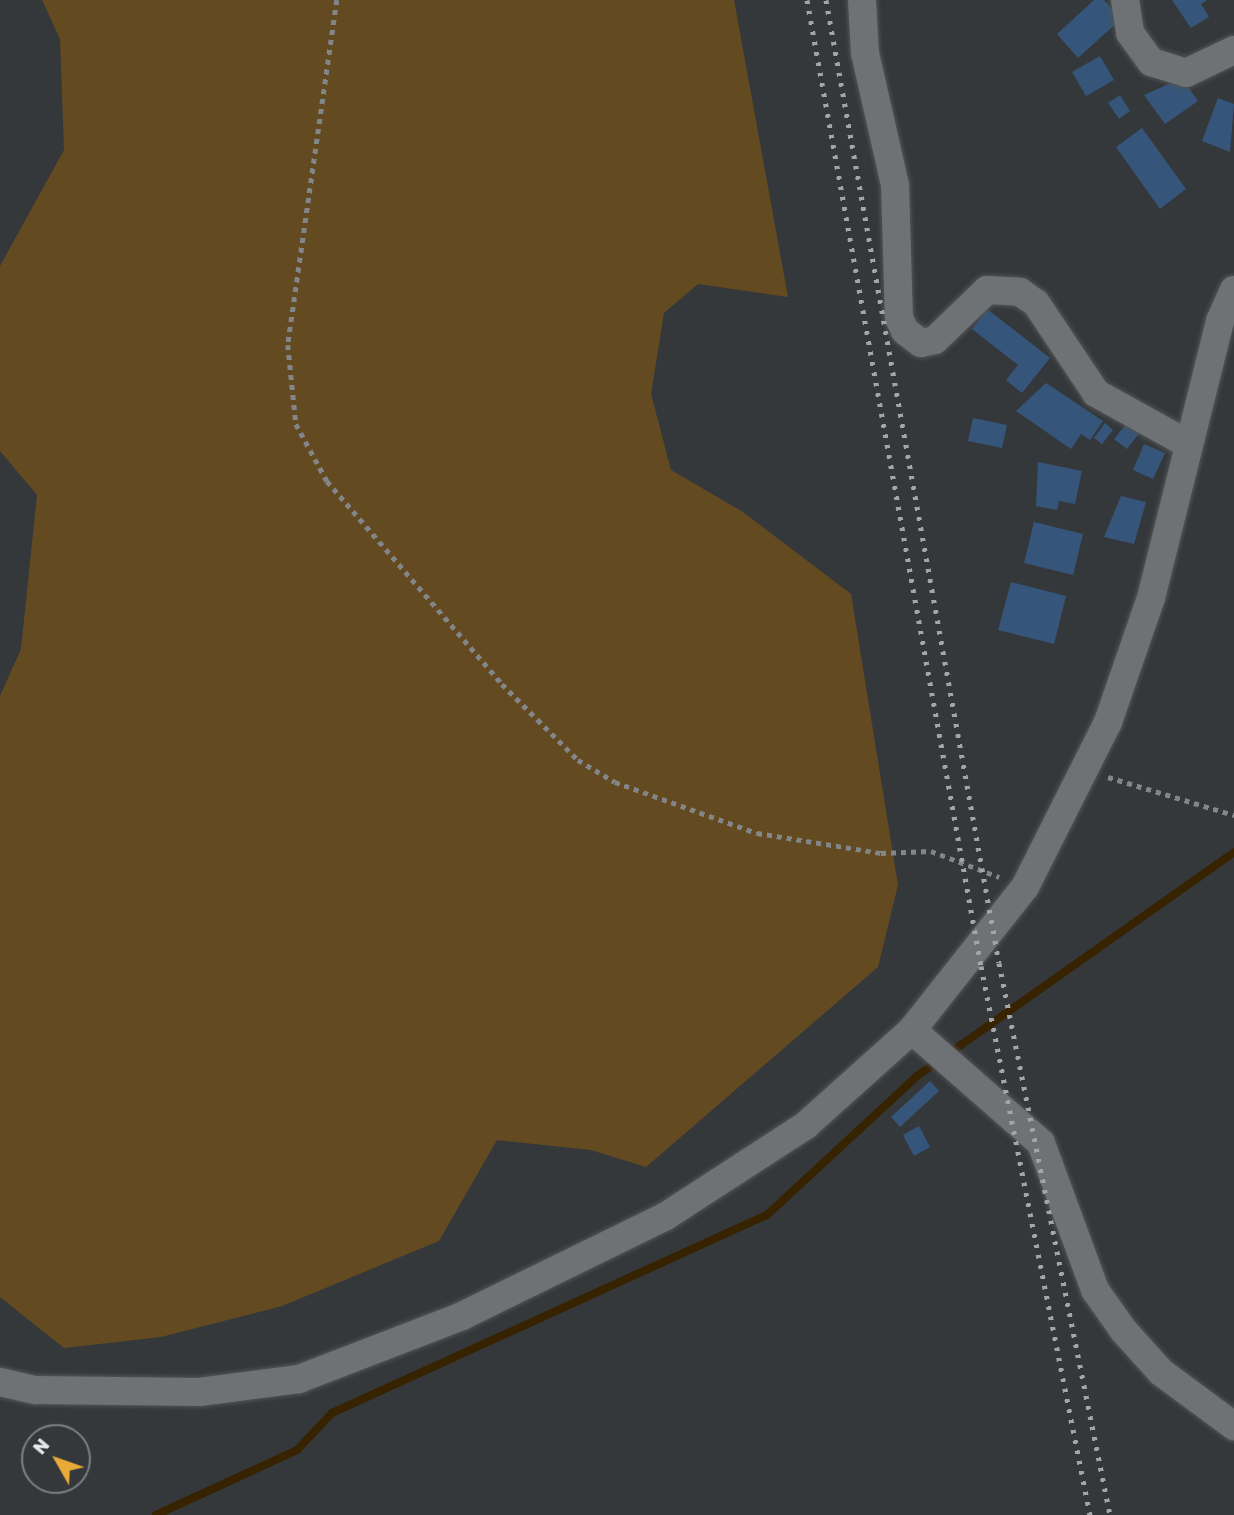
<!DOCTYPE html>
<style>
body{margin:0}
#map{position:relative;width:1234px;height:1515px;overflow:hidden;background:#35383b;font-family:Rubik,sans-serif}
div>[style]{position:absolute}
.green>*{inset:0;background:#644a21}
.stream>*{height:8px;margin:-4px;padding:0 4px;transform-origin:4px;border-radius:4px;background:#372300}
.building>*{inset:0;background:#35567a}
.path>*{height:4.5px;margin-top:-2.25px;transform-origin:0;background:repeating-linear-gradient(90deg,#838688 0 5px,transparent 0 10px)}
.roads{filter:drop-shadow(0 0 2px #525456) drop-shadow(0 0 2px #525456)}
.minor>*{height:28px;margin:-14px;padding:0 14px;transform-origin:14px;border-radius:14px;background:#6f7275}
.rail>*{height:5px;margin-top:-2.5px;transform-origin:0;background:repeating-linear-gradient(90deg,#a3a5a7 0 3.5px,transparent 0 10.5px)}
span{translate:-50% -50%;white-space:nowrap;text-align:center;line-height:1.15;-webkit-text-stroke:7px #35383b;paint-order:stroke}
.north{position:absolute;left:21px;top:1424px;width:70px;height:70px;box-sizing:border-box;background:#35383b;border:2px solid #7c7f81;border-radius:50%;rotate:310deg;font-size:19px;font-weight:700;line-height:28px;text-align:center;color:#e7e9eb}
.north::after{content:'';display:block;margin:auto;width:24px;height:32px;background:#eaaa38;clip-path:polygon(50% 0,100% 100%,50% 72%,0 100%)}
</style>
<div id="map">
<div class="green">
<i style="clip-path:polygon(42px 0,734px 0,788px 297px,698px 284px,664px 313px,651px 394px,671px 470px,743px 512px,851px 594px,898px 885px,878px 967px,646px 1167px,591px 1150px,497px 1140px,439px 1241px,282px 1306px,161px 1337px,64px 1348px,0 1297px,0 696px,21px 649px,37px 495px,0 451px,0 266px,64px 150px,60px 39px)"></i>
</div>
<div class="stream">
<i style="left:156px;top:1515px;width:155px;rotate:-24.7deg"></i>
<i style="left:297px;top:1450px;width:51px;rotate:-46.6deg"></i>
<i style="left:332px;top:1413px;width:478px;rotate:-24.5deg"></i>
<i style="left:767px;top:1215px;width:205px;rotate:-42.8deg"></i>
<i style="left:917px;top:1076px;width:388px;rotate:-35.2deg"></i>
</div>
<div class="building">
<i style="clip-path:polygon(1094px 0,1104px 0,1121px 19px,1078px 58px,1057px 34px)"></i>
<i style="clip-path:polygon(1172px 0,1207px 0,1201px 4px,1209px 17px,1191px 28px)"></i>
<i style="clip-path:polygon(1100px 56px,1114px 80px,1086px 96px,1072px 72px)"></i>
<i style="clip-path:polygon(1182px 78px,1198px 101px,1165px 124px,1144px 95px)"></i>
<i style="clip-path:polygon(1120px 95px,1130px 111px,1119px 119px,1108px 103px)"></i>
<i style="clip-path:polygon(1218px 98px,1234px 104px,1230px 152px,1202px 141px)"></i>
<i style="clip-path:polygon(1142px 128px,1186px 189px,1160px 209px,1116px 147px)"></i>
<i style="clip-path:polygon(987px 309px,1050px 358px,1022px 393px,1006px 380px,1018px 365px,972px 329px)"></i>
<i style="clip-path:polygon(1046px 383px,1103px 421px,1090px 440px,1081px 434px,1071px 449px,1016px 411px)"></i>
<i style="clip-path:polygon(973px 418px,1007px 425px,1002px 448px,968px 441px)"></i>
<i style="clip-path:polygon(1105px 423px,1113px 430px,1102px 444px,1094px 438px)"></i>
<i style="clip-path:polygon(1127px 423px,1140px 432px,1127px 449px,1114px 439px)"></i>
<i style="clip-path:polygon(1144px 444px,1165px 453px,1153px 479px,1133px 470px)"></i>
<i style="clip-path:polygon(1038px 462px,1082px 471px,1075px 504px,1059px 501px,1057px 510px,1036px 506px)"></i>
<i style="clip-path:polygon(1121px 496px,1146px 502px,1134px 544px,1104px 537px)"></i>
<i style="clip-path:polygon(1034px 522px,1083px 534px,1073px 575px,1024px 563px)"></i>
<i style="clip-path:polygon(1011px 582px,1066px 596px,1054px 644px,998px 630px)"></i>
<i style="clip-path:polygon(930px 1081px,939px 1091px,900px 1127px,891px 1117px)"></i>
<i style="clip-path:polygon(919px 1126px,930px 1147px,914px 1156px,903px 1135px)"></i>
</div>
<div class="path">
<i style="left:337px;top:0;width:348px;rotate:98.1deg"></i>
<i style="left:288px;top:345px;width:79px;rotate:84.2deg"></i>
<i style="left:296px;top:424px;width:65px;rotate:61.5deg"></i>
<i style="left:327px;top:481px;width:268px;rotate:49.2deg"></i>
<i style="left:502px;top:684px;width:107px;rotate:45deg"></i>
<i style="left:578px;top:760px;width:43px;rotate:30.7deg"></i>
<i style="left:615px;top:782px;width:151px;rotate:19.8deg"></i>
<i style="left:757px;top:833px;width:126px;rotate:9.2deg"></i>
<i style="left:881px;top:853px;width:50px;rotate:-2.3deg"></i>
<i style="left:931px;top:851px;width:73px;rotate:20.9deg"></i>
<i style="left:1108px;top:777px;width:132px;rotate:16.8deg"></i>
</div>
<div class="roads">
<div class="minor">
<i style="left:862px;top:0;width:53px;rotate:86.8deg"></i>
<i style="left:865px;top:53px;width:135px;rotate:77.2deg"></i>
<i style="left:895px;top:185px;width:133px;rotate:88.3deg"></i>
<i style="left:899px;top:318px;width:14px;rotate:65deg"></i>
<i style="left:905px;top:331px;width:20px;rotate:37deg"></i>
<i style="left:921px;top:343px;width:14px;rotate:-12deg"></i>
<i style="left:935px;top:340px;width:72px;rotate:-43.9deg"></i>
<i style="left:987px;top:290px;width:33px;rotate:3deg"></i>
<i style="left:1020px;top:292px;width:19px;rotate:35deg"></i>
<i style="left:1036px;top:303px;width:108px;rotate:56.3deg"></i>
<i style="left:1096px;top:393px;width:105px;rotate:29deg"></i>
<i style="left:1125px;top:0;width:33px;rotate:81deg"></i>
<i style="left:1130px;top:33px;width:36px;rotate:54deg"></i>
<i style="left:1151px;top:62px;width:37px;rotate:17deg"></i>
<i style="left:1186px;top:73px;width:53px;rotate:-25.6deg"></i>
<i style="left:912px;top:1030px;width:171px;rotate:41.2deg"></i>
<i style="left:1041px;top:1143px;width:157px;rotate:69.8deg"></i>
<i style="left:1095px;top:1290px;width:50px;rotate:54.7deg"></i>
<i style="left:1124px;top:1331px;width:55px;rotate:47.9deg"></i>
<i style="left:1161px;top:1372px;width:91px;rotate:36.5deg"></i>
<i style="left:0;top:1382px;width:37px;rotate:13deg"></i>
<i style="left:36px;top:1390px;width:163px;rotate:0.7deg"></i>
<i style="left:199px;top:1392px;width:101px;rotate:-7.4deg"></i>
<i style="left:299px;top:1379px;width:175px;rotate:-21.1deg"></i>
<i style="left:462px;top:1316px;width:227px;rotate:-26.1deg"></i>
<i style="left:666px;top:1216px;width:167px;rotate:-33deg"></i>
<i style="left:806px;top:1125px;width:142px;rotate:-41.9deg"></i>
<i style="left:912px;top:1030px;width:182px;rotate:-51.7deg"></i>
<i style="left:1025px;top:887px;width:185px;rotate:-63.3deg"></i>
<i style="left:1108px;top:722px;width:131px;rotate:-70.9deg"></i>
<i style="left:1151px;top:598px;width:285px;rotate:-76deg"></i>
<i style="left:1220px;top:321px;width:34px;rotate:-66deg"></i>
</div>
</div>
<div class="rail">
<i style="left:807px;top:0;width:982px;rotate:79.79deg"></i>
<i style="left:981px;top:966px;width:560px;rotate:78.77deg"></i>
<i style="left:826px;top:0;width:978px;rotate:79.82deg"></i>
<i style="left:999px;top:963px;width:563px;rotate:78.63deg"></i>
</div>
<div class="north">N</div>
</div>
